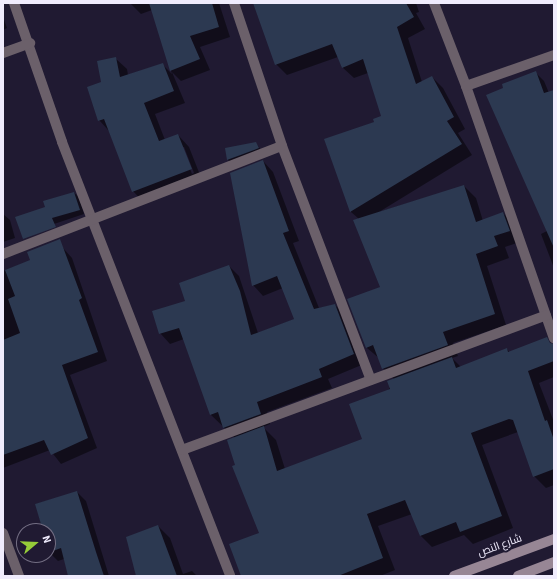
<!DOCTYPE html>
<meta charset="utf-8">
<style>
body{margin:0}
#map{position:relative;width:557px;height:579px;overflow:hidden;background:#201a32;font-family:"Source Sans 3",Cairo,sans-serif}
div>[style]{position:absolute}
.shadow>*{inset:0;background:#0007}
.building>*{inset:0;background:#2c3951}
.minor>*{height:10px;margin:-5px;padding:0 5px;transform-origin:5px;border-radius:5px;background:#6b606a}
.secondary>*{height:10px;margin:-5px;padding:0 5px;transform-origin:5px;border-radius:5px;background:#978695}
span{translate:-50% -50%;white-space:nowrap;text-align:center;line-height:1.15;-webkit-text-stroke:4px #201a32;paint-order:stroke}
.street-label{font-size:11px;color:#f0ecfd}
.frame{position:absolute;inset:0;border:4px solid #f0ecfd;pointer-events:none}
.north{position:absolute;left:16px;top:523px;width:40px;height:40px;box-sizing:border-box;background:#201a32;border:1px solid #736e83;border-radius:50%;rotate:71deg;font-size:11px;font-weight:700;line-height:16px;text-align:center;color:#f0ecfd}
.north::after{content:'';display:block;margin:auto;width:14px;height:18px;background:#96cc39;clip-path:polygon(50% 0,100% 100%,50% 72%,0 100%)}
</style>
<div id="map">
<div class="shadow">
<i style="clip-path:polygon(evenodd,130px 3px,219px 3px,230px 37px,200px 47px,210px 70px,181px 81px,172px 72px,185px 103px,155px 114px,165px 140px,178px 135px,189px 147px,202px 180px,144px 203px,133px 191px,109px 131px,99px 120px,103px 83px,115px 58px,127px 69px,128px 75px,162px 64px,172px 74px,152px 10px,141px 14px,130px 3px,182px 147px,184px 147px,194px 173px,192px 174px,182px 147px)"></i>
<i style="clip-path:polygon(254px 3px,416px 3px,419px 12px,416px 13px,425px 29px,408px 38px,422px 82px,432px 77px,443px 88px,465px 129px,458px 133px,472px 155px,379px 212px,464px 186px,476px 198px,483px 221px,503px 213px,514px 225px,520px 242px,505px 247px,509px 258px,487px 266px,506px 325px,453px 343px,458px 356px,452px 358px,461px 367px,507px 349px,510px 353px,554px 351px,554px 377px,539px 383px,554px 422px,554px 485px,546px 488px,534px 476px,518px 432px,482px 445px,513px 528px,473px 544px,464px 535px,432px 547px,420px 535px,412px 514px,378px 526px,395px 570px,380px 576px,242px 576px,260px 533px,236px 466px,235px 438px,211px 415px,184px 339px,170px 344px,160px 333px,186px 301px,229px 266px,239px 276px,258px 333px,295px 319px,283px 288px,263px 296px,253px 285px,263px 161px,273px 172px,299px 241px,293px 243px,319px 308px,335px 305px,345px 315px,364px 364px,328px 379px,332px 388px,267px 412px,270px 424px,263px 427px,276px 440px,285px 469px,363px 440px,394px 379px,383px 368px,380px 359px,367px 348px,348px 300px,381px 287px,359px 219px,351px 212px,325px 140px,375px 122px,382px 116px,368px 73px,354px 78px,342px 67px,338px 57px,287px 75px,276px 64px)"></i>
<i style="clip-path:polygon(3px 17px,7px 28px,3px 30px)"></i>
<i style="clip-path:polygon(536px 73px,544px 81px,549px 93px,554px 91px,554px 268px,541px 234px,547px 231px)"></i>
<i style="clip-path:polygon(256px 143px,263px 153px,233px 164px,228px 160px,226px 149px)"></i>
<i style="clip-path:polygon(74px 193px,79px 197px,84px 214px,54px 224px,49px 219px)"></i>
<i style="clip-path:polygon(3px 214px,10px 220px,15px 238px,3px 242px)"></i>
<i style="clip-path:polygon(63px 248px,72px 258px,107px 361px,70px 375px,97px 448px,61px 464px,50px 450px,3px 468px,3px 271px)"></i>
<i style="clip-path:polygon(77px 492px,86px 501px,109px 576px,70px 576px,64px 559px,58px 561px,49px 552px,48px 531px,43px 531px,36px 504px)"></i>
<i style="clip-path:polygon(158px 526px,170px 538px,183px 574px,192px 571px,197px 576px,137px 576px)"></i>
</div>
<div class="building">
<i style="clip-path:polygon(149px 3px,212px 3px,219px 27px,190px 36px,200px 59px,170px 71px)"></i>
<i style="clip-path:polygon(253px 3px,406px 3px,414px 17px,397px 27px,416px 84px,432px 76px,454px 117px,447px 121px,462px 144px,350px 212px,324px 139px,374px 122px,373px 119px,381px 116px,363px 59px,342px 68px,332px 44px,275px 65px)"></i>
<i style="clip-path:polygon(116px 57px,120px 77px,163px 63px,174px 91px,144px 103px,159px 141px,178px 134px,192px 169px,132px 192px,104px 119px,98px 121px,87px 87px,101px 82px,97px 61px)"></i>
<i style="clip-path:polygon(536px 71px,544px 93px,554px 90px,554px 248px,486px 95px,503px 88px,502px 84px)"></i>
<i style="clip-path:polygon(256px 142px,259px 148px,227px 160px,225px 148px)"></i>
<i style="clip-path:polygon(263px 160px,289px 231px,283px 233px,314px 309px,335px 304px,354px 354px,319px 369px,322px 377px,257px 402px,261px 414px,223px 428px,218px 412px,210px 415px,179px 328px,159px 334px,152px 311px,185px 301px,179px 283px,229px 265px,240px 291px,251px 335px,294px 319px,277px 276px,252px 286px,230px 173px)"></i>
<i style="clip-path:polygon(464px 185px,476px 222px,503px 212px,510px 231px,494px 236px,498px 246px,476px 254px,495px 314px,443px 332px,448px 345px,382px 369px,373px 345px,366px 348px,347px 299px,380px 287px,353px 220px)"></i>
<i style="clip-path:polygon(74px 192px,80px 210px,52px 218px,56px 227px,23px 239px,15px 217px,45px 207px,43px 201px)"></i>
<i style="clip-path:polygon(60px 239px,82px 298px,79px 300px,98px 352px,62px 365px,88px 438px,51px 455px,44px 440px,3px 455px,3px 340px,20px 333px,8px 299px,15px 296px,5px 270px,30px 260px,27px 252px)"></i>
<i style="clip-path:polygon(547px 337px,550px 343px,554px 344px,554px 361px,528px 371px,545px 421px,547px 420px,554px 440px,554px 469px,533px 477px,513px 420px,509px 419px,471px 433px,502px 516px,460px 532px,456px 522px,420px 536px,405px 500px,367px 514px,383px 558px,338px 576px,241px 576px,229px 544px,259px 533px,232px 466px,235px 465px,227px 440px,264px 426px,277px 471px,362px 439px,349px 404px,390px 389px,387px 381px,452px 357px,456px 368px,507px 348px,508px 352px)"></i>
<i style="clip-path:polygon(77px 491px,96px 552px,104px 576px,68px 576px,61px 548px,50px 552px,48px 531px,43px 531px,35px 504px)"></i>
<i style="clip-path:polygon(158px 525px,177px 576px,136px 576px,126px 537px)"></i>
</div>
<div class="minor">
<i style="left:14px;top:3px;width:147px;rotate:70.9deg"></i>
<i style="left:62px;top:142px;width:465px;rotate:68.8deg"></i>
<i style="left:234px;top:3px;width:151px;rotate:71.4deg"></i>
<i style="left:282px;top:146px;width:250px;rotate:69.2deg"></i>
<i style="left:434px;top:3px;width:89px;rotate:68.9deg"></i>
<i style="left:466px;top:86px;width:267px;rotate:70.8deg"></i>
<i style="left:3px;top:53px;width:29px;rotate:-20deg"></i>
<i style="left:466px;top:86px;width:93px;rotate:-19.4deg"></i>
<i style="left:3px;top:254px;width:299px;rotate:-21.2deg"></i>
<i style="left:182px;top:450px;width:388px;rotate:-20.3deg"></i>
<i style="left:3px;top:533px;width:46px;rotate:69.6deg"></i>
</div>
<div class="secondary">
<i style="left:454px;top:576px;width:107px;rotate:-20.3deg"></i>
<i style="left:518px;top:576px;width:39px;rotate:-21deg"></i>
</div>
<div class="street-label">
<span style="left:500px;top:546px;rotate:-20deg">شارع النص</span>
</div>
<div class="frame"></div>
<div class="north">N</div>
</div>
